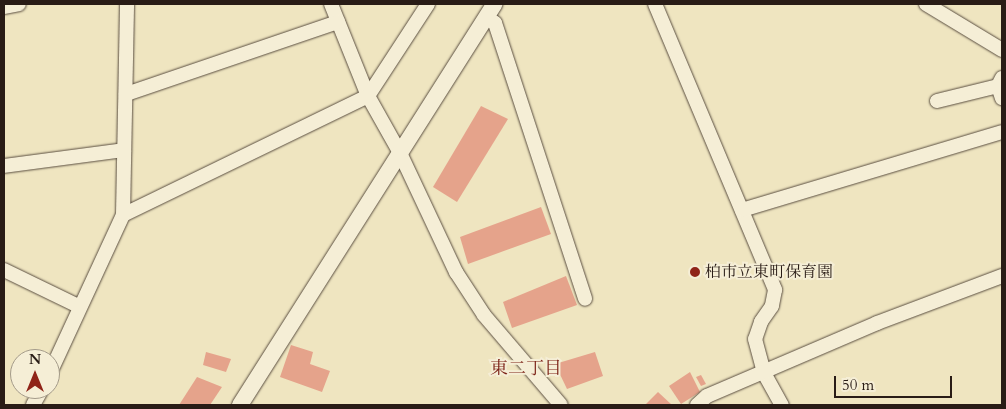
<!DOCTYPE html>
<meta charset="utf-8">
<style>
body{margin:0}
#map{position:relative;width:1006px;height:409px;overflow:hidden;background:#efe5c0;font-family:Cardo,"Noto Serif JP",serif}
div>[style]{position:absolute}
.building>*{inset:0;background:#e5a38b}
.roads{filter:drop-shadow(0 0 1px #5a4e40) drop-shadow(0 0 1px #5a4e40)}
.minor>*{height:14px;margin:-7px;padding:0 7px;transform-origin:7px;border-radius:7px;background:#f5eed6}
.tertiary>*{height:16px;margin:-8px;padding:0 8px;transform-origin:8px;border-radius:8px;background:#f5eed6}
.dots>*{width:14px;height:14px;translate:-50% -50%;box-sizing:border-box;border:2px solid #f5eed6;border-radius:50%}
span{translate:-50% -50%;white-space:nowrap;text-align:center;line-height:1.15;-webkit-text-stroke:4px #f5eed6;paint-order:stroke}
.poi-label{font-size:16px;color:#291c16}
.left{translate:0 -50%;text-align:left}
.neighbourhood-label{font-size:18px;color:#7a1f14}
.frame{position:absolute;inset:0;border:5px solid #291c16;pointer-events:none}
.north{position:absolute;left:10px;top:349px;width:50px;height:50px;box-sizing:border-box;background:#f5eed6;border:1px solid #a39a89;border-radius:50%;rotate:0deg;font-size:14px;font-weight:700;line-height:20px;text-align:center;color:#291c16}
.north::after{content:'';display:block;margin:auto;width:18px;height:22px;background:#8f2418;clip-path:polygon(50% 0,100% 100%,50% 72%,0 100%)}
.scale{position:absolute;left:834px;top:376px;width:118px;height:22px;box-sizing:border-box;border:2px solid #291c16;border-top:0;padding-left:6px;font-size:15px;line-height:18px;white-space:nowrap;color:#291c16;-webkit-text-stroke:4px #f5eed6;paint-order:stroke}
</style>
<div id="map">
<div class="building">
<i style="clip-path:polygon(481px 106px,508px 119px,457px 202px,433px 187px)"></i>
<i style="clip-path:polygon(541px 207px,551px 234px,468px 264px,460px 237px)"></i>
<i style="clip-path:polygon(566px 276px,577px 305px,512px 328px,503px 302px)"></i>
<i style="clip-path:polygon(291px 345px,313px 352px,310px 364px,330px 371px,322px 392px,280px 377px)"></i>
<i style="clip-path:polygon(206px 352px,231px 359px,226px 372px,203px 365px)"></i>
<i style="clip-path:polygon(595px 352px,603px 376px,567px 389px,555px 364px)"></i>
<i style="clip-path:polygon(690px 372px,700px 392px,681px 404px,669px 386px)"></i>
<i style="clip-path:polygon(701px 375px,706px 384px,701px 386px,696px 377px)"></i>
<i style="clip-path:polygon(197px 377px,222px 387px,210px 405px,179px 405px)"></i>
<i style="clip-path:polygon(658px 392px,672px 405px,645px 405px)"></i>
</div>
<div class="roads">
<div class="minor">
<i style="left:331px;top:4px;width:99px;rotate:68.1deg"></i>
<i style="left:368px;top:96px;width:65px;rotate:60.7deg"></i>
<i style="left:400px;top:153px;width:132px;rotate:64.8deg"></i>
<i style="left:456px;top:272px;width:51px;rotate:56.9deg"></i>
<i style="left:484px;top:315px;width:118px;rotate:49.5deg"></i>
<i style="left:655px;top:4px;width:310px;rotate:67.2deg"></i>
<i style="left:775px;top:290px;width:16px;rotate:101deg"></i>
<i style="left:772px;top:306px;width:19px;rotate:125deg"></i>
<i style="left:761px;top:322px;width:18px;rotate:109deg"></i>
<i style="left:755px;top:339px;width:35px;rotate:75deg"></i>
<i style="left:764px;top:373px;width:37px;rotate:61deg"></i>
<i style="left:926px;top:4px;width:89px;rotate:31.2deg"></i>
<i style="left:4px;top:7px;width:15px;rotate:-11deg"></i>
<i style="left:486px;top:17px;width:11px;rotate:34deg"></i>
<i style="left:495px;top:23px;width:290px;rotate:71.9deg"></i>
<i style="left:1002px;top:78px;width:9px;rotate:117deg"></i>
<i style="left:998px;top:86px;width:13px;rotate:72deg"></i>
<i style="left:126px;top:94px;width:224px;rotate:-18.8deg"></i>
<i style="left:937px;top:101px;width:63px;rotate:-13.8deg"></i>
<i style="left:4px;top:166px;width:121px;rotate:-7.6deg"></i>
<i style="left:742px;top:210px;width:271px;rotate:-16.7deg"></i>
<i style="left:123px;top:215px;width:272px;rotate:-25.9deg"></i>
<i style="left:368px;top:96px;width:110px;rotate:-56.9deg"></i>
<i style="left:4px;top:270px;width:82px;rotate:25.9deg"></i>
<i style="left:50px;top:373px;width:174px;rotate:-65.2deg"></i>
<i style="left:123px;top:215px;width:211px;rotate:-88.9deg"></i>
<i style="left:33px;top:405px;width:18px;rotate:-61deg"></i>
<i style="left:697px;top:405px;width:13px;rotate:-42deg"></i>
<i style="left:707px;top:396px;width:185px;rotate:-23.2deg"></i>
<i style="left:877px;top:323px;width:134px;rotate:-20.6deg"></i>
</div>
<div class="tertiary">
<i style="left:240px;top:405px;width:475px;rotate:-57.6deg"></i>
</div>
</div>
<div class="dots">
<i style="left:695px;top:272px;background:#8f2418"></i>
</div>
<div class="poi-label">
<span class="left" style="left:705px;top:272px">柏市立東町保育園</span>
</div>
<div class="neighbourhood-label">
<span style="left:526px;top:369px">東二丁目</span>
</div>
<div class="frame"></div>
<div class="north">N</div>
<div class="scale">50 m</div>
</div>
